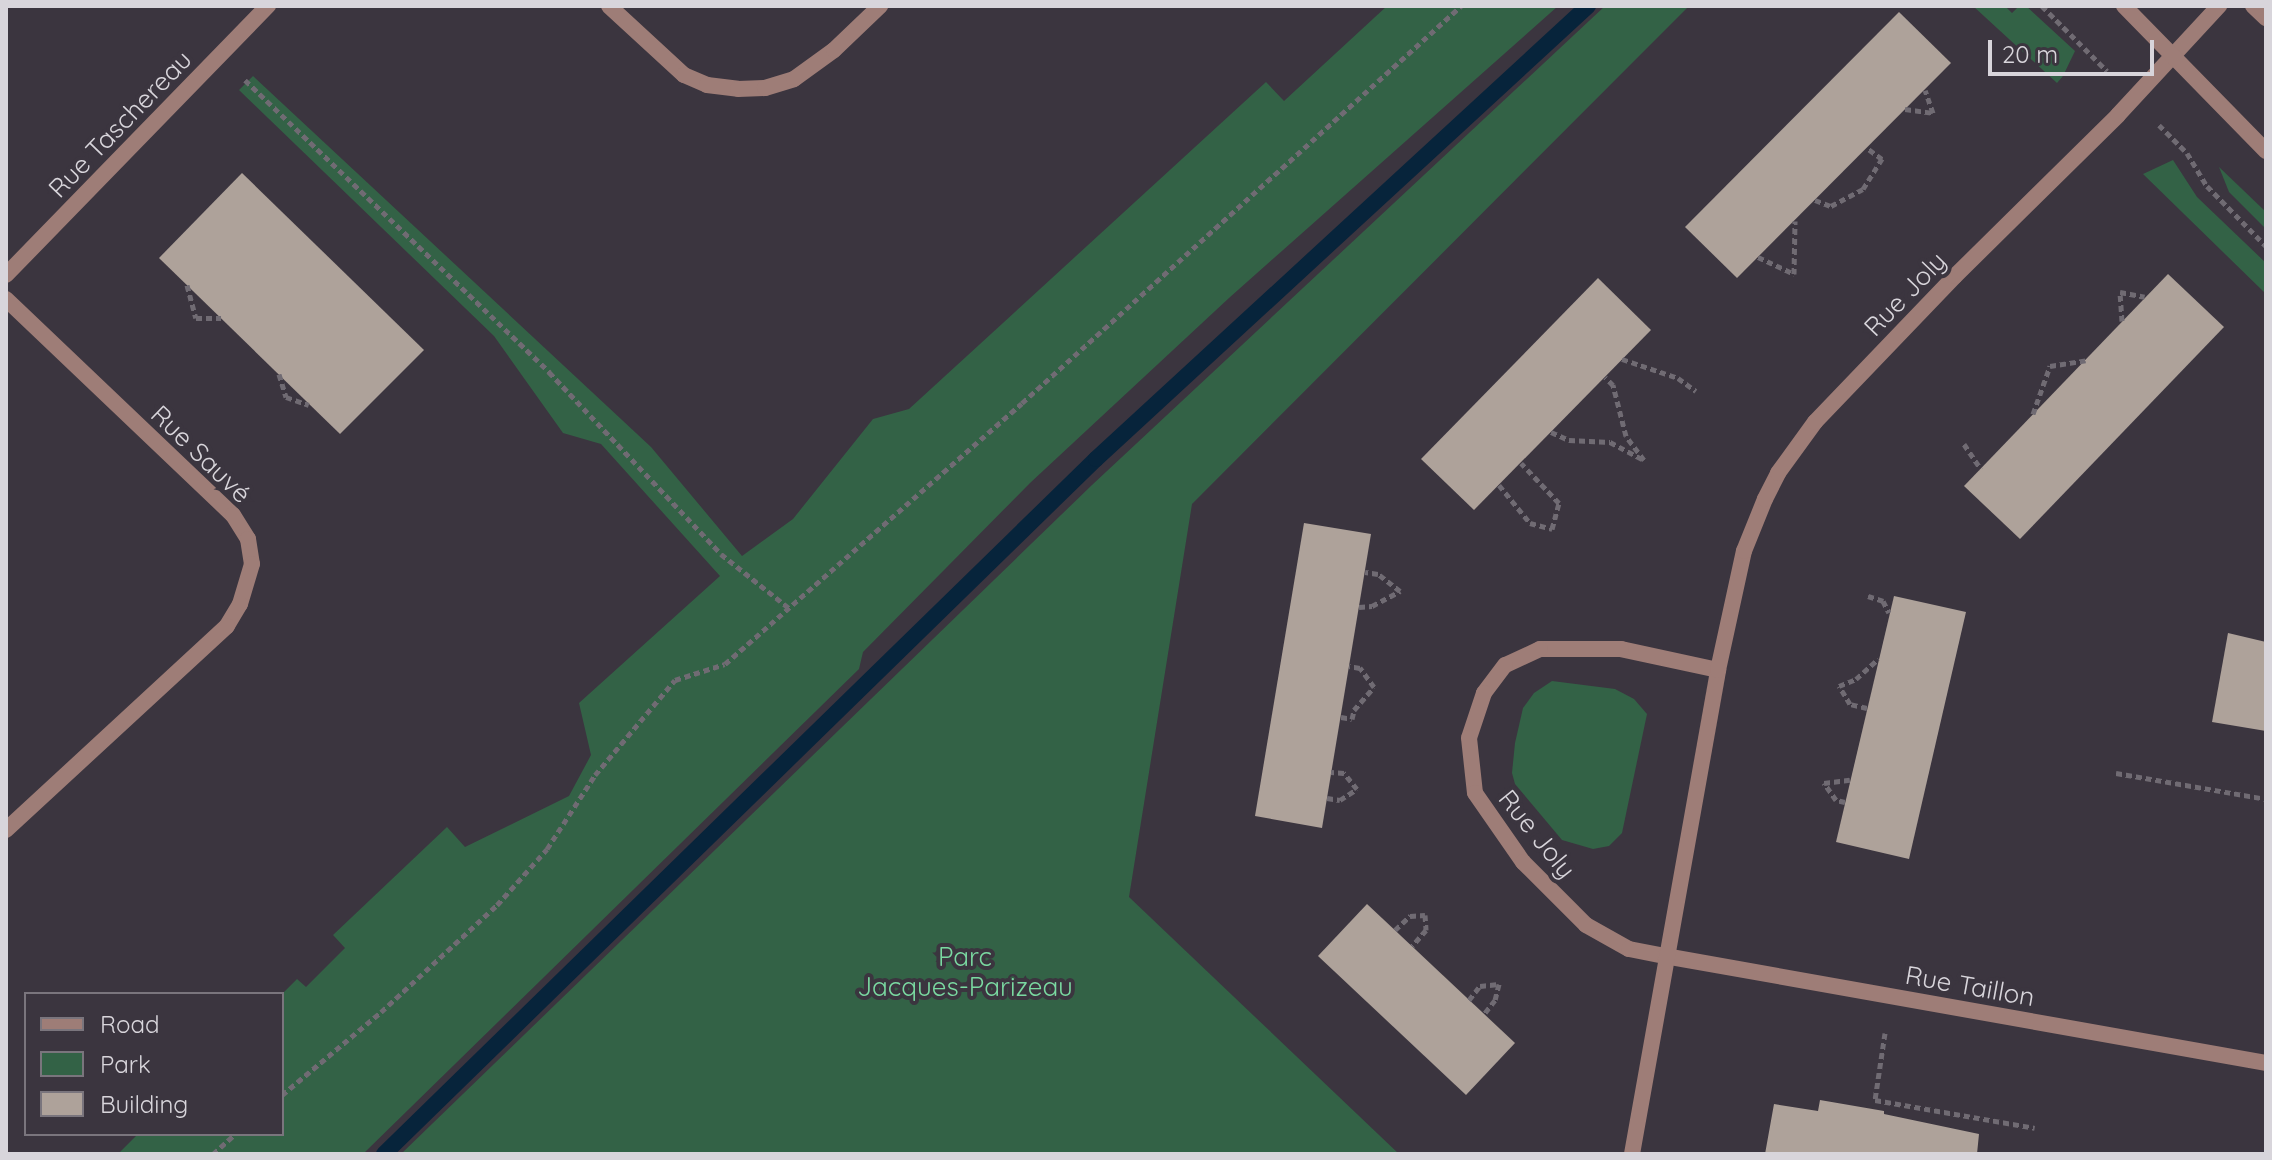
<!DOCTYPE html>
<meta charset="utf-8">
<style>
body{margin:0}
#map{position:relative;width:2272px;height:1160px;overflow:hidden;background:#3b353f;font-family:Quicksand,sans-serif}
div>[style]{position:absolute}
.green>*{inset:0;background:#336246}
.stream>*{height:16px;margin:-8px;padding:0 8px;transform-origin:8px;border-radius:8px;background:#07243b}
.building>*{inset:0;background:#aea29a}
.path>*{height:5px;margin-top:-2.5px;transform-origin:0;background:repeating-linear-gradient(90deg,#706b73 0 6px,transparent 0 10px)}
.minor>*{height:16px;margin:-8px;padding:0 8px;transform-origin:8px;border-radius:8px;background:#9e7d77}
.tertiary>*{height:16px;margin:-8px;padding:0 8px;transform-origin:8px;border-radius:8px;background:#9e7d77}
span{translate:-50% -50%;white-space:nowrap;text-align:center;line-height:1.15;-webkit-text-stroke:8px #3b353f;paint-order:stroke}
.street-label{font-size:26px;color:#d8d5db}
.park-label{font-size:26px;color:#7ad9a1}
.frame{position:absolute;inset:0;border:8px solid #d8d5db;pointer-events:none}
.legend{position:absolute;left:24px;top:992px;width:260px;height:144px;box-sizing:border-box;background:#3b353f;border:2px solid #7a757d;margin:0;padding:10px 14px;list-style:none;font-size:24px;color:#d8d5db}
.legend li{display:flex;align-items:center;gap:16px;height:40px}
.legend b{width:40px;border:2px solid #7a757d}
.scale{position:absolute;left:1988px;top:40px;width:166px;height:36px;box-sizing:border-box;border:4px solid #d8d5db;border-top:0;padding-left:10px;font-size:24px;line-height:28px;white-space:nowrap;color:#d8d5db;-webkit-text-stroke:6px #3b353f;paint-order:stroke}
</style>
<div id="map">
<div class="green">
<i style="clip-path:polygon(1387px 6px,1558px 6px,1229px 298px,1030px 483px,863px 652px,859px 669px,363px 1154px,118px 1154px,138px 1134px,282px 1134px,282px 994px,297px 979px,306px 987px,345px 948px,333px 935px,447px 827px,465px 847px,569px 796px,591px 755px,579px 703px,720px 576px,601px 444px,563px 433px,494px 336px,239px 90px,253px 76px,651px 447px,742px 556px,793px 519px,873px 419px,909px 409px,1266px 82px,1284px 101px)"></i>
<i style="clip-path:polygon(1605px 6px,1689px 6px,1192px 504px,1129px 897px,1399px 1154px,401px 1154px,1092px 485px)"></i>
<i style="clip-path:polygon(1973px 6px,2005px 6px,2012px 13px,2019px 6px,2026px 6px,2075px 51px,2063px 76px,2057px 83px)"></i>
<i style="clip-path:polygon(2173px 160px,2197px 197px,2266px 263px,2266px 294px,2143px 174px)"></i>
<i style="clip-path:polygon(2219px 167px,2266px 212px,2266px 229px,2229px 192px)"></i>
<i style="clip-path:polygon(1552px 681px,1615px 689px,1634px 699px,1647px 714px,1622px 833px,1609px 846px,1593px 849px,1562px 840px,1515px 784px,1512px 773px,1515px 743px,1523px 708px,1534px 693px)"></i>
</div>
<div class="stream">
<i style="left:384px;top:1154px;width:995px;rotate:-44.31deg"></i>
<i style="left:1096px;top:459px;width:669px;rotate:-42.64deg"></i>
</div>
<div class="building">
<i style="clip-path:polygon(1899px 12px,1951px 63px,1737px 278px,1685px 227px)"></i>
<i style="clip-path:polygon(242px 173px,424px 350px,340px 434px,159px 258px)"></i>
<i style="clip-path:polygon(2168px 274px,2224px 327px,2020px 539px,1964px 486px)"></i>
<i style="clip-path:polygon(1598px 278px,1651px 330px,1474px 510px,1421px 459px)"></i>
<i style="clip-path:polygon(1304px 523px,1371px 534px,1322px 828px,1255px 816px)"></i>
<i style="clip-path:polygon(1894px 596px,1966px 612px,1909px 859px,1836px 842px)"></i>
<i style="clip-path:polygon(2228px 633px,2266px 642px,2266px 731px,2212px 722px)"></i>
<i style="clip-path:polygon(1367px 904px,1515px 1043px,1466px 1095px,1318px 956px)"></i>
<i style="clip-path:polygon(1820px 1100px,1884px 1111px,1884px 1114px,1979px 1134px,1977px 1154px,1765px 1154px,1774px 1104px,1818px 1111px)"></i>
</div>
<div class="path">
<i style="left:2042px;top:6px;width:92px;rotate:45deg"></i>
<i style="left:245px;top:80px;width:422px;rotate:43.8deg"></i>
<i style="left:549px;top:372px;width:250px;rotate:46.6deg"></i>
<i style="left:721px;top:554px;width:87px;rotate:38.5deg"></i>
<i style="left:1905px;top:109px;width:28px;rotate:8deg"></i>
<i style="left:1933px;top:113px;width:24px;rotate:-109deg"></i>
<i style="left:2159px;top:125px;width:40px;rotate:45deg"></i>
<i style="left:2187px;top:153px;width:39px;rotate:59deg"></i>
<i style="left:2207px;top:186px;width:84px;rotate:45.5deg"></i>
<i style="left:1815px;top:200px;width:17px;rotate:21deg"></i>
<i style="left:1831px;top:206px;width:36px;rotate:-28deg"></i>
<i style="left:1863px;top:189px;width:36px;rotate:-58deg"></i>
<i style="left:1882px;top:159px;width:19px;rotate:-144deg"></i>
<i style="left:1758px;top:257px;width:40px;rotate:25deg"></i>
<i style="left:1794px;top:274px;width:53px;rotate:-88.9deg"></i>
<i style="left:187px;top:285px;width:34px;rotate:75deg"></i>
<i style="left:196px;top:318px;width:25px"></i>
<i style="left:2122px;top:321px;width:29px;rotate:-94deg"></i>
<i style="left:2120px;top:292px;width:25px;rotate:11deg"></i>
<i style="left:1622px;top:359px;width:59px;rotate:18.7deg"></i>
<i style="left:1678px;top:378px;width:22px;rotate:36deg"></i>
<i style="left:279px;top:374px;width:24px;rotate:73deg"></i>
<i style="left:286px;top:397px;width:24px;rotate:19deg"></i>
<i style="left:2033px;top:414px;width:51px;rotate:-70.5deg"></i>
<i style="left:2050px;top:366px;width:36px;rotate:-9deg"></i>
<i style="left:1551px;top:432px;width:20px;rotate:24deg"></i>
<i style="left:1569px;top:440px;width:41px;rotate:2.8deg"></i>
<i style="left:1610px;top:442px;width:38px;rotate:28deg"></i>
<i style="left:1644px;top:460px;width:30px;rotate:-127deg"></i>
<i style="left:1626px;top:436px;width:53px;rotate:-104.3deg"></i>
<i style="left:1613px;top:385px;width:11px;rotate:-135deg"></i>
<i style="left:1964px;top:444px;width:30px;rotate:56deg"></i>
<i style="left:1499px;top:485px;width:49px;rotate:50.8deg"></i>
<i style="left:1530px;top:523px;width:23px;rotate:15deg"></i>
<i style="left:1552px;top:529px;width:27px;rotate:-75deg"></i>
<i style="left:1559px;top:503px;width:55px;rotate:-133.5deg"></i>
<i style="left:1868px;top:596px;width:16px;rotate:18deg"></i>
<i style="left:1883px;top:601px;width:13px;rotate:63deg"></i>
<i style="left:1359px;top:607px;width:13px;rotate:-4deg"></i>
<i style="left:1372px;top:606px;width:32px;rotate:-28deg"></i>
<i style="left:1400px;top:591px;width:28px;rotate:-142deg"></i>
<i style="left:1378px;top:574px;width:13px;rotate:-171deg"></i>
<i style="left:1867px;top:708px;width:17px;rotate:-167deg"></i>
<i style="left:1850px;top:704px;width:21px;rotate:-121deg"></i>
<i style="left:1839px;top:686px;width:18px;rotate:-22deg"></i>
<i style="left:1856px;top:679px;width:30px;rotate:-42deg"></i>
<i style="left:1341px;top:717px;width:11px;rotate:10deg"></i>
<i style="left:1352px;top:719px;width:9px;rotate:-77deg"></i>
<i style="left:1354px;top:710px;width:30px;rotate:-49deg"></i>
<i style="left:1374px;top:687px;width:24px;rotate:-126deg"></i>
<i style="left:1360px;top:668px;width:11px;rotate:-170deg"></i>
<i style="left:2116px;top:773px;width:152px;rotate:9.8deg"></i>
<i style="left:1327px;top:798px;width:13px;rotate:9deg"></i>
<i style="left:1340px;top:800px;width:20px;rotate:-33deg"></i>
<i style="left:1357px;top:789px;width:21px;rotate:-129deg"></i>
<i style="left:1344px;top:773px;width:13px;rotate:-176deg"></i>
<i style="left:1845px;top:802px;width:9px;rotate:-167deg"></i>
<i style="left:1836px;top:800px;width:21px;rotate:-125deg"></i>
<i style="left:1824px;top:783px;width:26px;rotate:-7deg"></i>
<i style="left:1395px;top:930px;width:21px;rotate:-43deg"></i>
<i style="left:1410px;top:916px;width:15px;rotate:-4deg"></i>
<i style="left:1425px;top:915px;width:15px;rotate:86deg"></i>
<i style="left:1426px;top:930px;width:21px;rotate:131deg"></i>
<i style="left:1469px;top:1000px;width:18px;rotate:-52deg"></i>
<i style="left:1480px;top:986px;width:19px;rotate:-6deg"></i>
<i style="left:1499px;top:984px;width:16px;rotate:104deg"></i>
<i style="left:1495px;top:1000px;width:18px;rotate:128deg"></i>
<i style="left:1885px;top:1033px;width:68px;rotate:98.5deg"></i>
<i style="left:1875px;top:1100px;width:162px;rotate:9.9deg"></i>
<i style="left:282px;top:1095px;width:129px;rotate:-40deg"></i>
<i style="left:381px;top:1012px;width:158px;rotate:-42.7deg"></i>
<i style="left:497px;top:905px;width:75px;rotate:-48.2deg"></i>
<i style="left:547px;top:849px;width:88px;rotate:-57deg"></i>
<i style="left:595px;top:775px;width:124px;rotate:-49.9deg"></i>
<i style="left:675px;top:680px;width:52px;rotate:-17.7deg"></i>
<i style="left:725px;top:664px;width:395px;rotate:-41.3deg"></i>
<i style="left:1022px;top:403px;width:592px;rotate:-42.12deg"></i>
<i style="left:213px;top:1154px;width:30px;rotate:-42deg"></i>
</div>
<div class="minor">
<i style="left:609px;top:6px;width:102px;rotate:42.6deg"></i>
<i style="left:684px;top:75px;width:25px;rotate:23deg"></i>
<i style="left:707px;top:85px;width:31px;rotate:7deg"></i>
<i style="left:738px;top:89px;width:27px;rotate:-2deg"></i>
<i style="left:765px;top:88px;width:30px;rotate:-17deg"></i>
<i style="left:794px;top:79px;width:49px;rotate:-35.9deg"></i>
<i style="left:834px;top:50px;width:64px;rotate:-43.7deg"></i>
<i style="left:6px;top:275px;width:376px;rotate:-45.8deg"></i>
<i style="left:6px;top:299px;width:313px;rotate:43.6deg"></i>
<i style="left:233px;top:515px;width:28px;rotate:58deg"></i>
<i style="left:248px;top:539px;width:25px;rotate:81deg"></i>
<i style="left:252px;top:564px;width:42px;rotate:106.7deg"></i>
<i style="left:240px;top:604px;width:26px;rotate:121deg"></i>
<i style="left:227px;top:626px;width:301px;rotate:137.3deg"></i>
<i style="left:1718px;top:670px;width:99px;rotate:-167.8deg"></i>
<i style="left:1621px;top:649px;width:81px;rotate:180deg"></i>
<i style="left:1540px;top:649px;width:38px;rotate:155deg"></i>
<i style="left:1505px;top:665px;width:35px;rotate:127deg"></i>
<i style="left:1484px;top:693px;width:47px;rotate:108.4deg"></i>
<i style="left:1469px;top:738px;width:55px;rotate:83.8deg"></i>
<i style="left:1475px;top:793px;width:84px;rotate:55.2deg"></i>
<i style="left:1523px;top:862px;width:89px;rotate:45deg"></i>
<i style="left:1586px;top:925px;width:49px;rotate:29.2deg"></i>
<i style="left:1629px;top:949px;width:37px;rotate:11deg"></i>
<i style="left:1665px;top:956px;width:610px;rotate:10.09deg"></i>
<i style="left:1632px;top:1154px;width:492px;rotate:-79.9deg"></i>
<i style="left:1718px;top:670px;width:122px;rotate:-77.7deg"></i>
<i style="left:1744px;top:551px;width:56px;rotate:-68deg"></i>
<i style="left:1765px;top:499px;width:29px;rotate:-63deg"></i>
<i style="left:1778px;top:473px;width:63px;rotate:-54deg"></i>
<i style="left:1815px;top:422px;width:202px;rotate:-46.2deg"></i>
<i style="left:1955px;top:276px;width:229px;rotate:-44.6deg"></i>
<i style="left:2118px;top:115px;width:149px;rotate:-47.2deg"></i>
</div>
<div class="tertiary">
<i style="left:2124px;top:6px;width:203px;rotate:45.6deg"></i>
<i style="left:2253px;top:6px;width:18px;rotate:43deg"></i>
</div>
<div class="street-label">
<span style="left:120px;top:124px;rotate:-46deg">Rue Taschereau</span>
<span style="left:1905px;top:294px;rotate:-46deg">Rue Joly</span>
<span style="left:201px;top:454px;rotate:44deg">Rue Sauvé</span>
<span style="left:1537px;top:834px;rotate:51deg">Rue Joly</span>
<span style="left:1970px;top:986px;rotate:10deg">Rue Taillon</span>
</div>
<div class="park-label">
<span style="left:965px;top:972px">Parc<br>Jacques-Parizeau</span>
</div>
<div class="frame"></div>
<ul class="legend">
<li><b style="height:10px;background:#9e7d77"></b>Road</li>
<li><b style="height:22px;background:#336246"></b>Park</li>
<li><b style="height:22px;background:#aea29a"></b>Building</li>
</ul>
<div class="scale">20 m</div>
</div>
